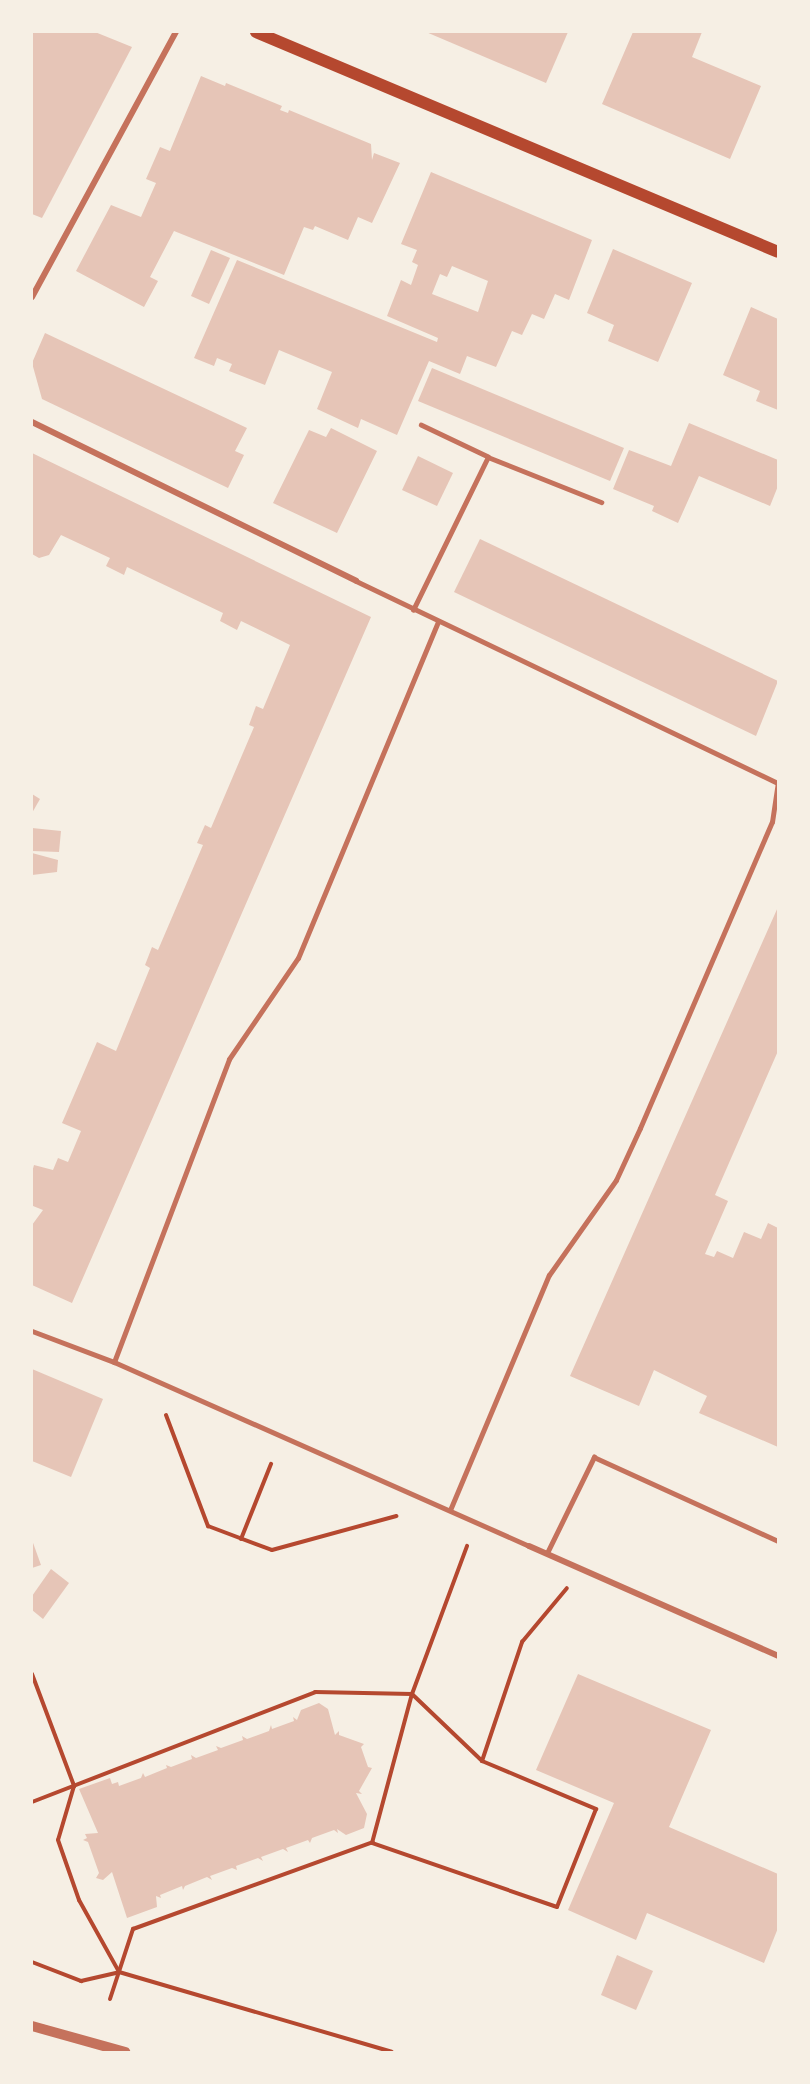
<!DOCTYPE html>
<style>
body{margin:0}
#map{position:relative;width:810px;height:2084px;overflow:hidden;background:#f6efe4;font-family:"Asap Condensed",sans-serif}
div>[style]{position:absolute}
.building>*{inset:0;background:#e6c5b7}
.path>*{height:4px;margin:-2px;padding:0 2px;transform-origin:2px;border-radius:2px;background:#b5482f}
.service>*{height:4.5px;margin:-2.25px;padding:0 2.25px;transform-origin:2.25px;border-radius:2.25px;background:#c5725c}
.pedestrian>*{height:5px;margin:-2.5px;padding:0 2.5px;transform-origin:2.5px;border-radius:2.5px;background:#c5725c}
.minor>*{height:6px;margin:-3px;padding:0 3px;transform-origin:3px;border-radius:3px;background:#c5725c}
.tertiary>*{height:10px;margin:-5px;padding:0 5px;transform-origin:5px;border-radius:5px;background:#c5725c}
.secondary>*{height:12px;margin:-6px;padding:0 6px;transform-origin:6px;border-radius:6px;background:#b5482f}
span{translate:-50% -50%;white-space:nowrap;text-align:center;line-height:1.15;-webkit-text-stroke:4.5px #f6efe4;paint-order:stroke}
.frame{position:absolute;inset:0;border:33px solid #f6efe4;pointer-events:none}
</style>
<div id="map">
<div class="building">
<i style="clip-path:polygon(32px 32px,95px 32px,132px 47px,42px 218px,32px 214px)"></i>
<i style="clip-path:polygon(426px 32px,568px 32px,546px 83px)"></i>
<i style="clip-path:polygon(633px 32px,702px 32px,692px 57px,761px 86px,730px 159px,602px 104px)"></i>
<i style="clip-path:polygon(201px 76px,225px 86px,226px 83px,282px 106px,280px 110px,288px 113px,289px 110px,371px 144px,372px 160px,374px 153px,400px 163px,372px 223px,358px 217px,348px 240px,315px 226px,313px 230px,304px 227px,284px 275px,174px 231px,150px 277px,158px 281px,144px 307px,76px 271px,111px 205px,141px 217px,156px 183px,146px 179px,160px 147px,170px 151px)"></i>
<i style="clip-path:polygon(evenodd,431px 172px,592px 240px,569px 300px,555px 294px,544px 319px,532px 314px,522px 335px,512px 331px,496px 367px,467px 356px,460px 374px,429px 361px,397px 435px,361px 419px,358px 428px,317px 409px,332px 372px,279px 350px,265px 385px,229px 371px,232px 364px,217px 358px,214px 366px,194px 358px,237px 260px,437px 342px,438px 338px,387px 316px,401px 280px,411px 285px,418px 265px,412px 262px,417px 250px,401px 244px,431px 172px,452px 266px,488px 281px,478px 312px,432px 294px,440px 274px,447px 277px,452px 266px)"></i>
<i style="clip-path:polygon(613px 249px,692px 283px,658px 362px,608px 341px,614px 325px,587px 313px)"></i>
<i style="clip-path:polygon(211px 250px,230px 258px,209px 304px,191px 296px)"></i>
<i style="clip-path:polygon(751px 307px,778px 319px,778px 410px,756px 401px,760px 391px,723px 375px)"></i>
<i style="clip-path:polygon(45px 333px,247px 428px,235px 451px,244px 455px,228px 488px,42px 399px,32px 363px)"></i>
<i style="clip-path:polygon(432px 368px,624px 448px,610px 481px,418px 401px)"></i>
<i style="clip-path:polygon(689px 423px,778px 460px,778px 486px,770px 506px,699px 476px,678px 523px,652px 511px,654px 506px,613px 489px,629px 450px,671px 466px)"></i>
<i style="clip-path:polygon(331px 428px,377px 451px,337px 533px,273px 503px,309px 430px,326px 437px)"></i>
<i style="clip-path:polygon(32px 453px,371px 617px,72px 1303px,32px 1285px,32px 1225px,43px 1210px,33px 1206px,32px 1172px,34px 1165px,53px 1170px,58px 1158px,68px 1162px,81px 1131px,62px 1123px,97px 1042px,116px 1051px,150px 968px,145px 965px,152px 947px,158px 950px,203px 845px,197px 843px,205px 825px,211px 828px,254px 727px,249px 725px,256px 706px,263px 709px,290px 645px,241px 621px,237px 630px,220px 621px,223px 613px,127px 567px,124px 575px,106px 566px,110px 558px,61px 535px,49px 555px,39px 558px,32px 554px)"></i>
<i style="clip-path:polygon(418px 456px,453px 473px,437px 506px,402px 490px)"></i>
<i style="clip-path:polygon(480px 539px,778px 681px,756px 736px,454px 592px)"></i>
<i style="clip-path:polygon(32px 794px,40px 799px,32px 813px)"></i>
<i style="clip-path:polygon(32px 828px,61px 831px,59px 852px,32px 851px)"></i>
<i style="clip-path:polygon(32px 853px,58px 860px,57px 872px,32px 875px)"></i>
<i style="clip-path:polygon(778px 907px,778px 1051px,715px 1195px,728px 1201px,705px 1254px,714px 1257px,717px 1251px,733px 1258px,744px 1232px,761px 1239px,768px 1223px,778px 1228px,778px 1447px,699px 1413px,707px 1396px,654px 1370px,639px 1406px,570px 1376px)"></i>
<i style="clip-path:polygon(32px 1369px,103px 1399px,71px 1477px,32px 1461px)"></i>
<i style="clip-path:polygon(32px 1540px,41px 1565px,32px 1568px)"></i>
<i style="clip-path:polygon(51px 1569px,69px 1583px,43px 1619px,32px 1610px,32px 1596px)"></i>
<i style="clip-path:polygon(578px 1674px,711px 1730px,669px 1827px,778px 1874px,778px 1928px,764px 1963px,647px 1913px,636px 1940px,568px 1910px,614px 1803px,536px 1770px)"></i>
<i style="clip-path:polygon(319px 1703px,328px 1709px,335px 1735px,339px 1731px,339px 1735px,364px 1744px,361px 1747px,368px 1767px,372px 1768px,359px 1791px,362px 1794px,356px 1793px,367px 1814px,364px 1828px,346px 1835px,337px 1829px,338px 1833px,334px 1830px,312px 1838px,310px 1843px,308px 1840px,286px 1848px,288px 1852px,283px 1849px,261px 1857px,263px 1861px,258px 1858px,236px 1866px,237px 1870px,232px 1868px,210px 1876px,212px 1880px,207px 1877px,185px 1886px,183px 1890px,182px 1886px,160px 1895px,161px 1898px,156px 1896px,157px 1907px,127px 1918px,112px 1872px,103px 1880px,96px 1878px,99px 1873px,88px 1842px,83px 1840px,87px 1838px,85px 1834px,98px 1833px,79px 1789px,110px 1778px,112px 1784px,118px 1782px,119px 1786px,141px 1778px,143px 1773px,145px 1777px,167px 1768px,166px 1765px,171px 1767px,192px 1759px,191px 1755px,196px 1758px,218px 1750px,216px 1746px,221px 1748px,243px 1740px,242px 1736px,247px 1739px,269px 1731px,271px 1725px,272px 1729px,294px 1721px,293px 1717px,297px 1720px,301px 1710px)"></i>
<i style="clip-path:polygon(617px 1955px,653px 1971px,636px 2010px,601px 1995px)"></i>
</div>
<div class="path">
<i style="left:166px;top:1415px;width:119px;rotate:69.3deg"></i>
<i style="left:208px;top:1526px;width:68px;rotate:20.6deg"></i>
<i style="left:272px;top:1550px;width:129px;rotate:-15.3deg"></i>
<i style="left:241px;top:1539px;width:81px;rotate:-68.2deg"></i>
<i style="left:32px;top:1674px;width:120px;rotate:69.4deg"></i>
<i style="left:74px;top:1786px;width:56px;rotate:106.5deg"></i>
<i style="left:58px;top:1840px;width:64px;rotate:70.7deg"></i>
<i style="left:79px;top:1900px;width:82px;rotate:60.9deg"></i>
<i style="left:482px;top:1761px;width:124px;rotate:22.8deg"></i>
<i style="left:596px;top:1809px;width:105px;rotate:111.7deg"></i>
<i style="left:557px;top:1907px;width:196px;rotate:-160.9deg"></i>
<i style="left:372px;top:1843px;width:154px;rotate:-75deg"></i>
<i style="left:412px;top:1694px;width:97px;rotate:43.7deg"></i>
<i style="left:482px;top:1761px;width:126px;rotate:-71.4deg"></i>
<i style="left:522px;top:1642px;width:70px;rotate:-50.2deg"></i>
<i style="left:32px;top:1802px;width:304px;rotate:-21.2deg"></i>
<i style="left:315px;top:1692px;width:97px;rotate:1.2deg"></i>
<i style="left:412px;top:1694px;width:158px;rotate:-69.6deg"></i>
<i style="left:32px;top:1962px;width:53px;rotate:21.2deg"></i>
<i style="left:81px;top:1981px;width:39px;rotate:-13deg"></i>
<i style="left:119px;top:1972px;width:284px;rotate:16.3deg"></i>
<i style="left:110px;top:1999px;width:74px;rotate:-71.8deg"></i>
<i style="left:133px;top:1929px;width:255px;rotate:-19.9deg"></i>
</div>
<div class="service">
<i style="left:488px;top:457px;width:122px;rotate:21.7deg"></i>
<i style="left:413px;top:610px;width:170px;rotate:-63.9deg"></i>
<i style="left:488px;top:457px;width:74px;rotate:-154.5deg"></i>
<i style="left:547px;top:1553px;width:107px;rotate:-63.9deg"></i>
<i style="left:594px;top:1457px;width:202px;rotate:24.5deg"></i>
</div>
<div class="pedestrian">
<i style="left:356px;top:581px;width:468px;rotate:25.6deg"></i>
<i style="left:32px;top:1331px;width:88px;rotate:20.7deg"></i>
<i style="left:114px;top:1362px;width:454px;rotate:23.9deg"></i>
<i style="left:114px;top:1362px;width:324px;rotate:-69.2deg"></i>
<i style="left:229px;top:1059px;width:122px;rotate:-55.7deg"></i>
<i style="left:298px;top:958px;width:365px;rotate:-67.4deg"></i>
<i style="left:450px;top:1510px;width:255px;rotate:-67.2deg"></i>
<i style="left:549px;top:1275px;width:116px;rotate:-54.8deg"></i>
<i style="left:616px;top:1180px;width:57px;rotate:-65.2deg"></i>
<i style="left:640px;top:1128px;width:333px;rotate:-66.7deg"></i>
<i style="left:772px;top:822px;width:40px;rotate:-81.5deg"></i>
</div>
<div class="minor">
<i style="left:32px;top:297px;width:302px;rotate:-61.5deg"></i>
<i style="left:32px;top:422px;width:361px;rotate:26.1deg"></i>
<i style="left:529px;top:1546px;width:272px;rotate:23.8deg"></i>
</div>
<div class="tertiary">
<i style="left:32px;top:2026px;width:97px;rotate:15.6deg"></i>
</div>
<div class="secondary">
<i style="left:256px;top:32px;width:566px;rotate:22.85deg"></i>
</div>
<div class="frame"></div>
</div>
